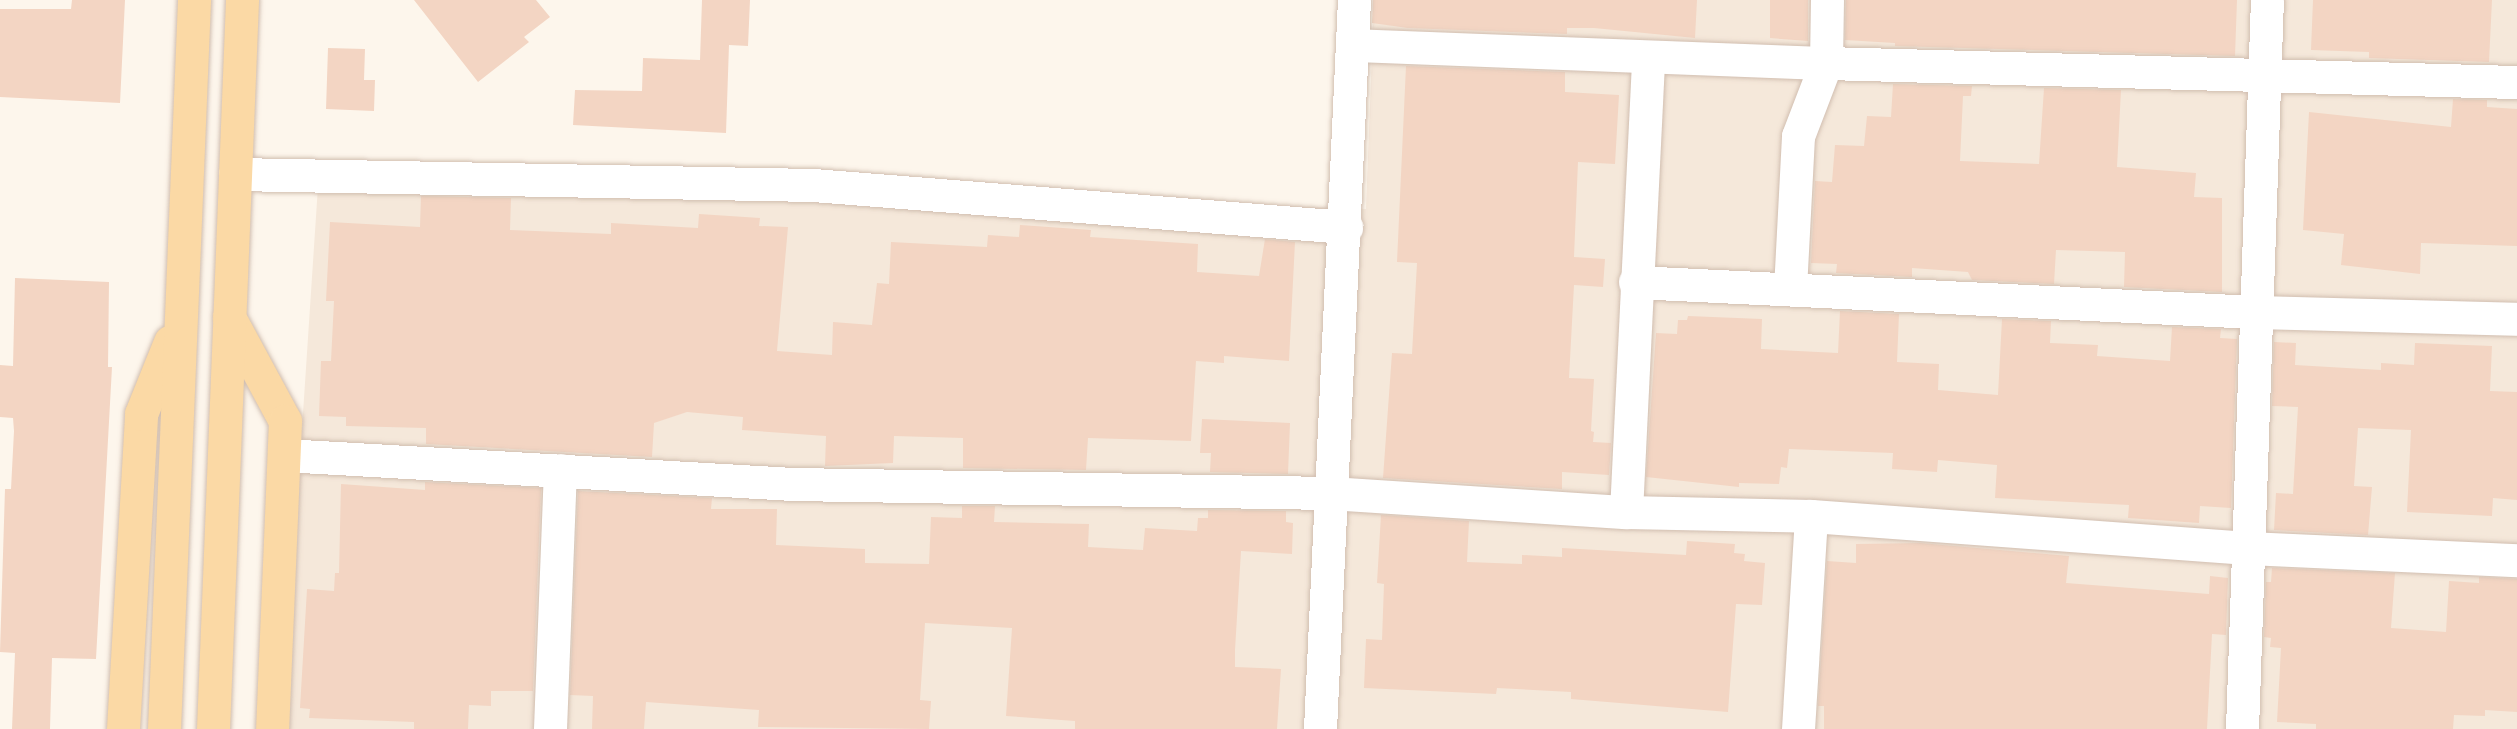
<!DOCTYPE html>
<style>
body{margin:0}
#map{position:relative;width:2517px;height:729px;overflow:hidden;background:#fdf6ec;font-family:Lato,sans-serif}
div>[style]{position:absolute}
.residential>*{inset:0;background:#f5e8da}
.building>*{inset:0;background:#f3d5c3}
.roads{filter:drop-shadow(0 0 2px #d1beb0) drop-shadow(0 0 2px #d1beb0)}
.minor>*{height:33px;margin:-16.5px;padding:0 16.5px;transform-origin:16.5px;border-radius:16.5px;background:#fff}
.major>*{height:33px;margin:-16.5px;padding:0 16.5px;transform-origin:16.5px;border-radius:16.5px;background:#fbd9a5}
span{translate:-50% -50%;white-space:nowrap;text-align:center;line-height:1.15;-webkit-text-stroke:6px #fffaf3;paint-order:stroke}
</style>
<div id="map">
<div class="residential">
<i style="clip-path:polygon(1374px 0,2517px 0,2517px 729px,289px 729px,298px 489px,319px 171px,1366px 209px)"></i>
</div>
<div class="building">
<i style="clip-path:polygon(72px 0,125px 0,120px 103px,0 97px,0 9px,71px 9px)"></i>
<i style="clip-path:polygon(414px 0,536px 0,550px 17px,524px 37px,529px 42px,478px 82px)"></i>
<i style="clip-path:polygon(702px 0,750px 0,748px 46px,729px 45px,726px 133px,573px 125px,575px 90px,642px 91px,643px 58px,700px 60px)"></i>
<i style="clip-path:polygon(1373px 0,1697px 0,1695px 38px,1594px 28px,1567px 28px,1567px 34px,1408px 28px,1372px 23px)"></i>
<i style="clip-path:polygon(1770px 0,1808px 0,1808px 41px,1770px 38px)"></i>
<i style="clip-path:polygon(1846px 0,2237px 0,2235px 56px,1895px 46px,1895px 43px,1845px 40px)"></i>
<i style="clip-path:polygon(2313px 0,2492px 0,2489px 62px,2369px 58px,2369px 52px,2311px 50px)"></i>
<i style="clip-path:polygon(328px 48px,365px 49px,364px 80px,375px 80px,374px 111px,326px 109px)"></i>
<i style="clip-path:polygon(1406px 66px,1565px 72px,1565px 92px,1619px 95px,1615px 164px,1578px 162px,1574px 257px,1605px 259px,1603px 287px,1574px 285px,1569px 378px,1594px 379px,1591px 431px,1594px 432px,1593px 442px,1611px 443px,1609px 475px,1562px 472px,1562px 489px,1383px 478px,1392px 353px,1412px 354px,1417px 263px,1397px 262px)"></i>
<i style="clip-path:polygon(1893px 84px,1972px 86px,1971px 96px,1963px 96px,1960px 161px,2039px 164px,2044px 88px,2121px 90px,2117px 167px,2196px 173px,2194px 197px,2222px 198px,2222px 292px,2124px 287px,2125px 252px,2056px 250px,2054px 284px,1972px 280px,1968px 272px,1912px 268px,1912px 277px,1836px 273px,1837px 264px,1811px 263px,1815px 181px,1832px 182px,1835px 145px,1864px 146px,1867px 116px,1891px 117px)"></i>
<i style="clip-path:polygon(2453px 99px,2487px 100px,2487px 107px,2517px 109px,2517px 246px,2421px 243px,2420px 274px,2341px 265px,2344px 234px,2303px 230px,2309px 112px,2451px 127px)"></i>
<i style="clip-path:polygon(421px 196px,511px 198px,510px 230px,611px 234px,611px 223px,698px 228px,699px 214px,760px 218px,759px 226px,788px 227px,777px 351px,832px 355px,833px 322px,872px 325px,877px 283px,889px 284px,891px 242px,987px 247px,988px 235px,1019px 237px,1020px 225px,1091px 230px,1090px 237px,1198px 244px,1197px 272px,1259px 276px,1265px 239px,1295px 242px,1289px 361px,1224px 356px,1224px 363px,1196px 361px,1191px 441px,1088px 438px,1086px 470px,963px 468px,963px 438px,894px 436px,893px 463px,825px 466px,826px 436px,742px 430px,743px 417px,687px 412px,654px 423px,652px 457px,426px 444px,426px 428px,346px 426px,346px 417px,319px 416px,321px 361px,331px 361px,334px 301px,326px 301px,330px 222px,420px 227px)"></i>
<i style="clip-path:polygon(15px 278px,109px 282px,108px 367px,112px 367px,96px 659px,52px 658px,50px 729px,12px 729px,15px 653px,0 652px,5px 489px,11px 489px,14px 431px,13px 418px,0 417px,0 365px,13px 366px)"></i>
<i style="clip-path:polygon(1840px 311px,1899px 314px,1897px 362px,1939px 364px,1938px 390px,1998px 395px,2002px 319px,2051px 321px,2050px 343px,2098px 345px,2097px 356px,2170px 361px,2172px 327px,2221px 329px,2220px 338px,2237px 339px,2231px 508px,2200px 506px,2199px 523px,2128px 518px,2129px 505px,1995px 498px,1997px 465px,1938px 460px,1937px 472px,1892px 469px,1893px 453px,1789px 449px,1787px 468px,1781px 467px,1779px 484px,1739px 483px,1739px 487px,1646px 477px,1656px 333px,1677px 334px,1678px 320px,1687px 320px,1688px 316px,1762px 319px,1761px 349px,1838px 353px)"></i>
<i style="clip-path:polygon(2274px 342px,2296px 343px,2295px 365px,2381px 370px,2381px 363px,2414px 365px,2415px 343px,2492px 346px,2490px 391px,2517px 392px,2517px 500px,2493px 498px,2492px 516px,2407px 512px,2411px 430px,2358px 428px,2354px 486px,2372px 487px,2368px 535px,2274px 530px,2276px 493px,2293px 494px,2298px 407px,2272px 406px)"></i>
<i style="clip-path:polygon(1202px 419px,1290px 423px,1288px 474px,1210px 472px,1211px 453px,1200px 453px)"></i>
<i style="clip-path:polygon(425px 482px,541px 488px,533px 691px,491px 691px,491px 706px,469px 705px,468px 729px,414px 729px,414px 722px,309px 718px,310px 709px,300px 708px,307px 589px,334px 591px,335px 573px,339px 573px,341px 484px,425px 490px)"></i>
<i style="clip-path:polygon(578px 491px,712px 498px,711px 509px,777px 509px,776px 545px,865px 549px,865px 563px,929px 564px,931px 517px,962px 518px,962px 506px,995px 506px,994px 522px,1089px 524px,1088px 547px,1143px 550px,1145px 528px,1197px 531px,1198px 518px,1208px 518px,1208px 510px,1286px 511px,1286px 522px,1293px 523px,1292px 554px,1241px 551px,1235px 650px,1235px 667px,1281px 669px,1277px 729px,1075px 729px,1075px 721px,1006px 716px,1012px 628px,925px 623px,920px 700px,931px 701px,929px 729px,758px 727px,759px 710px,646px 702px,644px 729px,592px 729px,593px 696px,570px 695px)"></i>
<i style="clip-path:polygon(1381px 515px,1469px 521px,1467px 562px,1522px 564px,1522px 555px,1562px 557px,1562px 548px,1686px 555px,1687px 541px,1735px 544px,1734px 553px,1745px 554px,1744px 561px,1765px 563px,1762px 605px,1736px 604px,1728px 712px,1571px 699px,1571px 692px,1497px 688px,1496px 694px,1364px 688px,1366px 639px,1382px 640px,1384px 584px,1377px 583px)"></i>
<i style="clip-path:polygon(1920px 543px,2069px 556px,2066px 583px,2209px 594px,2210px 576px,2228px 578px,2226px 635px,2212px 634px,2207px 729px,1824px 729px,1824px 706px,1818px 706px,1827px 561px,1856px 563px,1856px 544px)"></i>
<i style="clip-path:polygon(2272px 568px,2395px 573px,2391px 628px,2446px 632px,2449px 581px,2479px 583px,2479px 577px,2517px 579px,2517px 712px,2485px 710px,2485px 716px,2454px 715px,2453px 729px,2316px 729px,2316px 724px,2277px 722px,2281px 648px,2270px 647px,2271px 638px,2264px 637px,2266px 582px,2271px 582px)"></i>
</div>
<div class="roads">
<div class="minor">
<i style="left:1353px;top:45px;width:473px;rotate:2.2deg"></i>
<i style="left:1826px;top:63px;width:691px;rotate:1.58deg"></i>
<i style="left:235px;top:174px;width:578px;rotate:1.09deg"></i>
<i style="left:813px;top:185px;width:535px;rotate:4.51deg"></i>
<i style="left:1635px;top:282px;width:620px;rotate:2.77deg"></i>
<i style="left:2254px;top:312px;width:263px;rotate:1.5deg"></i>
<i style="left:1790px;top:289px;width:153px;rotate:-87deg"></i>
<i style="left:1798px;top:136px;width:78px;rotate:-69deg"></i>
<i style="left:1826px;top:63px;width:63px;rotate:-89.1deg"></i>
<i style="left:284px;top:455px;width:510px;rotate:3.26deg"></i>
<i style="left:793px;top:484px;width:537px;rotate:0.96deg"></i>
<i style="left:1330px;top:493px;width:297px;rotate:3.7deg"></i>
<i style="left:1626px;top:512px;width:185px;rotate:1.2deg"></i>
<i style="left:1811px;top:516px;width:438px;rotate:4.2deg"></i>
<i style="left:2248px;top:548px;width:269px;rotate:2.6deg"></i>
<i style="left:1626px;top:512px;width:455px;rotate:-87.2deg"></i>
<i style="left:550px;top:729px;width:259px;rotate:-87.8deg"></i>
<i style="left:1320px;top:729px;width:730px;rotate:-87.33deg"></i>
<i style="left:1798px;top:729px;width:213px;rotate:-86.5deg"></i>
<i style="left:2242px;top:729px;width:729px;rotate:-88.04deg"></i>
</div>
<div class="major">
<i style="left:229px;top:317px;width:118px;rotate:61.7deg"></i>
<i style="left:285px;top:421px;width:308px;rotate:92.4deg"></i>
<i style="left:123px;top:729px;width:316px;rotate:-86.7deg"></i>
<i style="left:141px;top:414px;width:78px;rotate:-68.1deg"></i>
<i style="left:164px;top:729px;width:730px;rotate:-87.64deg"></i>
<i style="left:213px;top:729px;width:730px;rotate:-87.72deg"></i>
</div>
</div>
</div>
